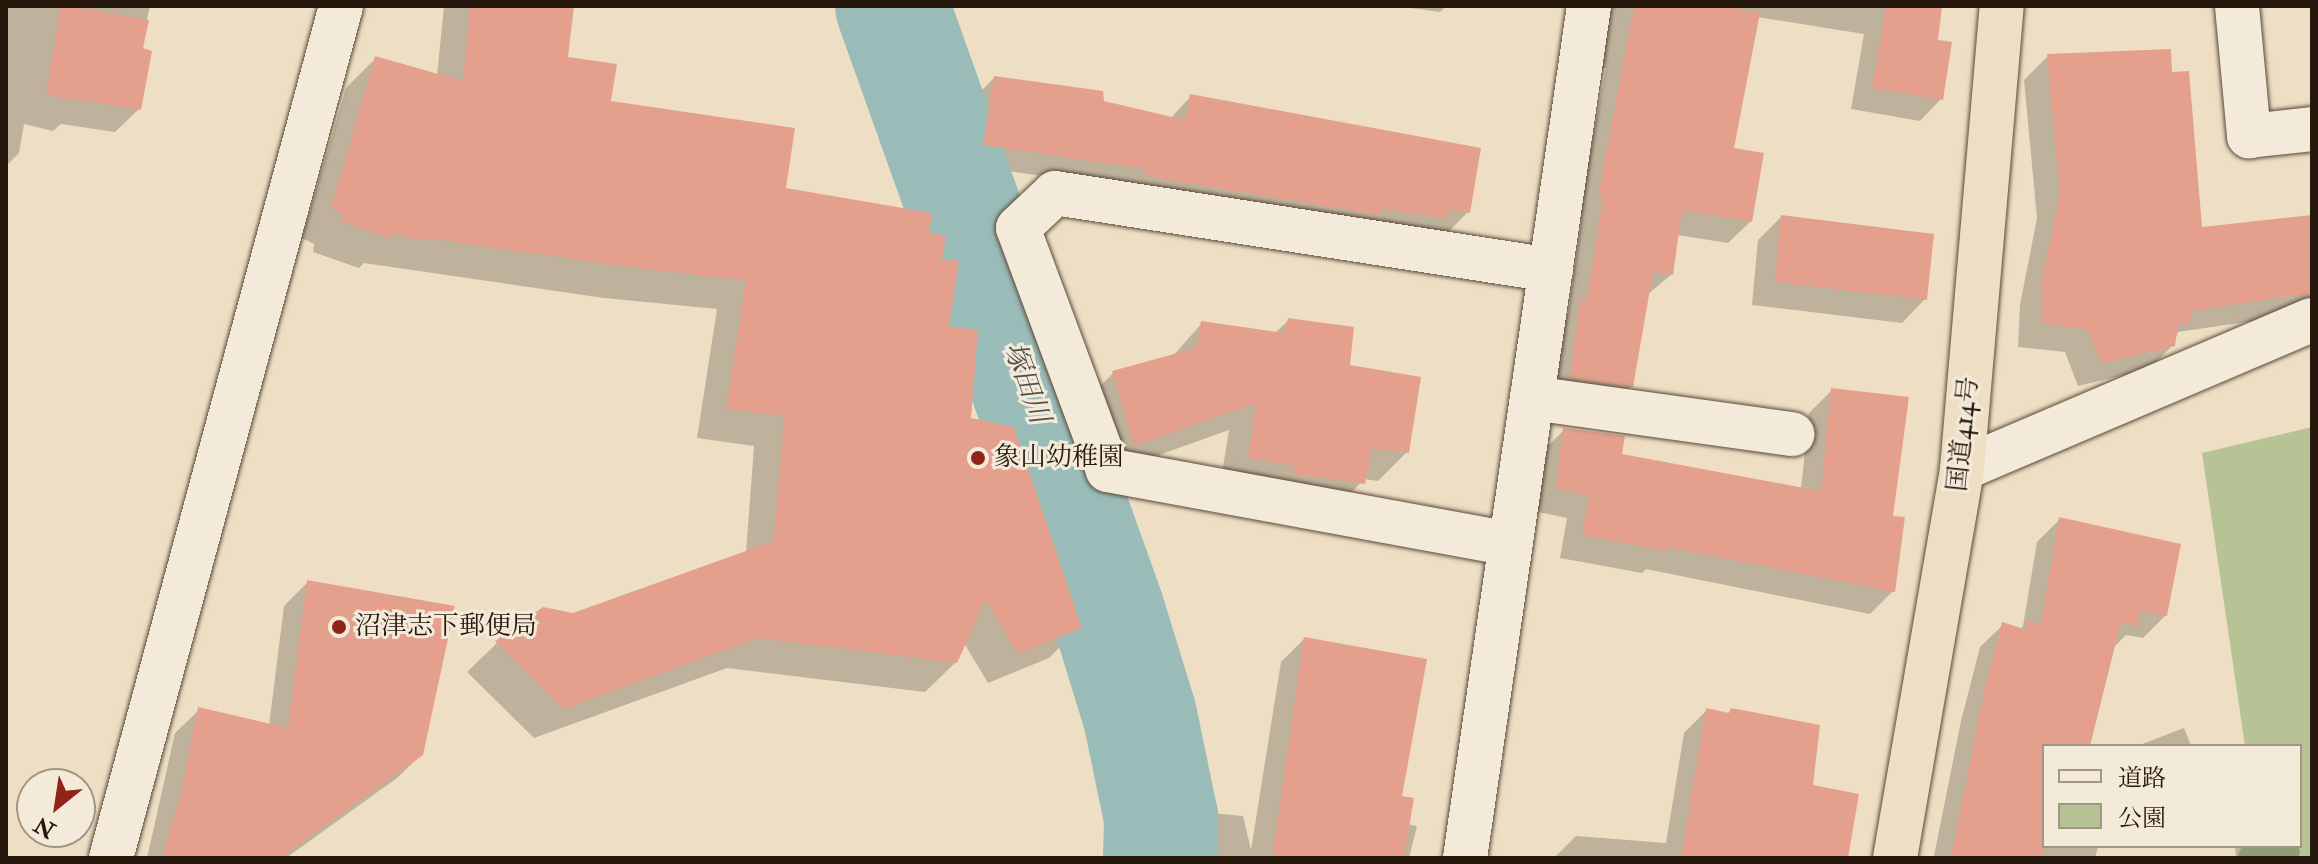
<!DOCTYPE html>
<meta charset="utf-8">
<style>
body{margin:0}
#map{position:relative;width:2318px;height:864px;overflow:hidden;background:#eedfc4;font-family:"IM FELL Double Pica","Noto Serif JP",serif}
div>[style]{position:absolute}
.green>*{inset:0;background:#b7c295}
.shadow>*{inset:0;background:#0003}
.river>*{height:114px;margin:-57px;padding:0 57px;transform-origin:57px;border-radius:57px;background:#9abcb9}
.building>*{inset:0;background:#e4a08d}
.roads{filter:drop-shadow(0 0 2px #584a3a) drop-shadow(0 0 2px #584a3a)}
.minor>*{height:44px;margin:-22px;padding:0 22px;transform-origin:22px;border-radius:22px;background:#f4ead9}
.trunk>*{height:44px;margin:-22px;padding:0 22px;transform-origin:22px;border-radius:22px;background:#eedfc4}
.dots>*{width:22px;height:22px;translate:-50% -50%;box-sizing:border-box;border:4px solid #f4ead9;border-radius:50%}
span{translate:-50% -50%;white-space:nowrap;text-align:center;line-height:1.15;-webkit-text-stroke:6px #f4ead9;paint-order:stroke}
.street-label{font-size:26px;color:#26180c}
.poi-label{font-size:26px;color:#26180c}
.left{translate:0 -50%;text-align:left}
.water-label{font-size:28px;color:#4f5149;font-style:italic}
.frame{position:absolute;inset:0;border:8px solid #26180c;pointer-events:none}
.legend{position:absolute;left:2042px;top:744px;width:260px;height:104px;box-sizing:border-box;background:#f4ead9;border:2px solid #a29687;margin:0;padding:10px 14px;list-style:none;font-size:24px;color:#26180c}
.legend li{display:flex;align-items:center;gap:16px;height:40px}
.legend b{width:40px;border:2px solid #a29687}
.north{position:absolute;left:16px;top:768px;width:80px;height:80px;box-sizing:border-box;background:#f4ead9;border:2px solid #a29687;border-radius:50%;rotate:210deg;font-size:22px;font-weight:700;line-height:32px;text-align:center;color:#26180c}
.north::after{content:'';display:block;margin:auto;width:28px;height:36px;background:#8f2418;clip-path:polygon(50% 0,100% 100%,50% 72%,0 100%)}
</style>
<div id="map">
<div class="green">
<i style="clip-path:polygon(2312px 427px,2312px 858px,2237px 858px,2242px 846px,2300px 846px,2300px 746px,2245px 746px,2202px 453px)"></i>
</div>
<div class="shadow">
<i style="clip-path:polygon(6px 6px,150px 6px,140px 50px,139px 109px,115px 132px,61px 124px,53px 131px,24px 124px,19px 153px,6px 166px)"></i>
<i style="clip-path:polygon(444px 6px,572px 6px,565px 59px,609px 102px,784px 190px,926px 234px,940px 260px,947px 328px,969px 420px,1079px 628px,1049px 658px,988px 683px,964px 643px,956px 662px,925px 692px,727px 668px,534px 738px,467px 672px,497px 643px,544px 609px,573px 615px,746px 553px,754px 446px,697px 438px,717px 309px,604px 298px,364px 263px,359px 268px,313px 252px,314px 244px,302px 238px,346px 88px,376px 58px,437px 76px)"></i>
<i style="clip-path:polygon(1396px 6px,1446px 6px,1440px 12px)"></i>
<i style="clip-path:polygon(1604px 6px,1940px 6px,1935px 42px,1941px 99px,1920px 121px,1851px 109px,1864px 34px,1757px 17px,1732px 150px,1750px 222px,1728px 243px,1677px 235px,1672px 274px,1647px 295px,1632px 386px,1610px 408px,1549px 399px,1558px 324px,1568px 315px,1582px 218px,1578px 218px,1606px 68px,1592px 66px)"></i>
<i style="clip-path:polygon(2048px 56px,2171px 74px,2200px 229px,2312px 217px,2312px 307px,2306px 313px,2178px 332px,2173px 345px,2149px 369px,2078px 386px,2065px 352px,2018px 347px,2020px 305px,2037px 218px,2024px 80px)"></i>
<i style="clip-path:polygon(994px 78px,1170px 119px,1191px 96px,1468px 212px,1448px 232px,963px 165px,974px 98px)"></i>
<i style="clip-path:polygon(1781px 217px,1925px 299px,1902px 323px,1752px 305px,1758px 240px)"></i>
<i style="clip-path:polygon(1289px 320px,1348px 367px,1407px 452px,1378px 481px,1364px 479px,1334px 512px,1220px 486px,1229px 430px,1106px 474px,1085px 402px,1113px 373px,1172px 357px,1202px 323px,1275px 333px)"></i>
<i style="clip-path:polygon(1832px 390px,1891px 517px,1893px 591px,1870px 614px,1646px 569px,1642px 573px,1560px 558px,1567px 518px,1533px 511px,1541px 453px,1564px 430px,1620px 456px,1801px 489px,1809px 413px)"></i>
<i style="clip-path:polygon(2060px 519px,2166px 615px,2143px 638px,2126px 635px,2112px 649px,2088px 746px,2044px 746px,2044px 846px,2098px 846px,2095px 858px,1934px 856px,1961px 721px,1980px 647px,2003px 625px,2019px 630px,2023px 626px,2037px 542px)"></i>
<i style="clip-path:polygon(307px 583px,422px 754px,397px 778px,286px 858px,147px 858px,175px 733px,199px 710px,269px 726px,284px 606px)"></i>
<i style="clip-path:polygon(1304px 639px,1400px 797px,1407px 824px,1417px 826px,1409px 858px,1175px 858px,1177px 836px,1200px 812px,1243px 816px,1251px 850px,1281px 662px)"></i>
<i style="clip-path:polygon(1732px 710px,1799px 858px,1554px 858px,1576px 836px,1666px 843px,1684px 733px,1706px 711px,1727px 714px)"></i>
<i style="clip-path:polygon(2184px 728px,2191px 746px,2137px 746px)"></i>
<i style="clip-path:polygon(2235px 846px,2299px 846px,2300px 854px,2296px 858px,2236px 858px)"></i>
</div>
<div class="river">
<i style="left:892px;top:6px;width:643px;rotate:70.38deg"></i>
<i style="left:1108px;top:612px;width:109px;rotate:72.9deg"></i>
<i style="left:1140px;top:716px;width:103px;rotate:78.3deg"></i>
<i style="left:1161px;top:817px;width:41px;rotate:91.4deg"></i>
</div>
<div class="building">
<i style="clip-path:polygon(68px 6px,149px 20px,143px 48px,152px 51px,141px 110px,46px 95px,60px 8px)"></i>
<i style="clip-path:polygon(470px 6px,574px 6px,568px 57px,617px 64px,611px 101px,795px 128px,786px 188px,932px 213px,929px 232px,946px 236px,942px 259px,959px 261px,949px 326px,978px 330px,971px 418px,1014px 427px,1082px 628px,1018px 654px,986px 599px,957px 663px,758px 638px,564px 709px,495px 641px,543px 607px,573px 613px,774px 541px,784px 416px,726px 409px,746px 280px,636px 268px,426px 238px,425px 241px,393px 234px,391px 239px,342px 222px,343px 214px,331px 208px,375px 56px,463px 81px)"></i>
<i style="clip-path:polygon(1634px 6px,1738px 6px,1739px 10px,1760px 13px,1734px 148px,1764px 153px,1752px 222px,1682px 210px,1673px 275px,1653px 272px,1633px 387px,1570px 378px,1580px 300px,1587px 301px,1603px 197px,1598px 196px)"></i>
<i style="clip-path:polygon(1886px 6px,1942px 6px,1938px 40px,1952px 42px,1943px 100px,1872px 88px)"></i>
<i style="clip-path:polygon(2171px 49px,2172px 72px,2189px 71px,2202px 227px,2312px 215px,2312px 293px,2192px 311px,2189px 323px,2178px 323px,2175px 346px,2101px 363px,2088px 329px,2041px 324px,2042px 280px,2060px 193px,2047px 54px)"></i>
<i style="clip-path:polygon(994px 76px,1103px 91px,1104px 101px,1185px 120px,1190px 94px,1481px 148px,1470px 213px,1449px 210px,1447px 219px,1382px 208px,1381px 215px,1145px 176px,1146px 169px,983px 145px)"></i>
<i style="clip-path:polygon(1781px 215px,1934px 234px,1927px 300px,1775px 282px)"></i>
<i style="clip-path:polygon(1288px 318px,1354px 327px,1350px 365px,1421px 377px,1409px 453px,1372px 448px,1365px 484px,1293px 474px,1295px 466px,1248px 458px,1256px 403px,1134px 446px,1112px 371px,1196px 348px,1201px 321px,1284px 333px)"></i>
<i style="clip-path:polygon(1831px 388px,1909px 397px,1893px 516px,1905px 517px,1895px 592px,1668px 547px,1667px 551px,1582px 535px,1589px 496px,1556px 488px,1563px 428px,1625px 436px,1622px 454px,1821px 491px)"></i>
<i style="clip-path:polygon(2059px 517px,2181px 544px,2167px 616px,2139px 611px,2137px 627px,2121px 622px,2090px 746px,2044px 746px,2044px 858px,1951px 858px,1983px 697px,2002px 622px,2027px 630px,2026px 620px,2041px 624px)"></i>
<i style="clip-path:polygon(307px 580px,455px 606px,423px 755px,280px 858px,162px 858px,181px 793px,198px 707px,288px 728px)"></i>
<i style="clip-path:polygon(1304px 637px,1427px 659px,1402px 796px,1414px 798px,1404px 858px,1272px 858px)"></i>
<i style="clip-path:polygon(1706px 708px,1729px 713px,1731px 708px,1820px 725px,1813px 785px,1859px 794px,1848px 858px,1681px 858px)"></i>
</div>
<div class="roads">
<div class="minor">
<i style="left:2237px;top:6px;width:131px;rotate:84.7deg"></i>
<i style="left:2249px;top:136px;width:63px;rotate:-6.3deg"></i>
<i style="left:1532px;top:398px;width:263px;rotate:7.9deg"></i>
<i style="left:1962px;top:469px;width:380px;rotate:-23.1deg"></i>
<i style="left:1510px;top:544px;width:409px;rotate:-169.6deg"></i>
<i style="left:1108px;top:470px;width:258px;rotate:-110.4deg"></i>
<i style="left:1018px;top:228px;width:51px;rotate:-43.4deg"></i>
<i style="left:1055px;top:193px;width:502px;rotate:8.82deg"></i>
<i style="left:111px;top:858px;width:882px;rotate:-74.89deg"></i>
<i style="left:1465px;top:858px;width:861px;rotate:-81.72deg"></i>
</div>
<div class="trunk">
<i style="left:1895px;top:858px;width:395px;rotate:-80.2deg"></i>
<i style="left:1962px;top:469px;width:465px;rotate:-85.1deg"></i>
</div>
</div>
<div class="dots">
<i style="left:978px;top:458px;background:#8f2418"></i>
<i style="left:339px;top:627px;background:#8f2418"></i>
</div>
<div class="street-label">
<span style="left:1964px;top:434px;rotate:-84deg">国道414号</span>
</div>
<div class="poi-label">
<span class="left" style="left:994px;top:458px">象山幼稚園</span>
<span class="left" style="left:355px;top:627px">沼津志下郵便局</span>
</div>
<div class="water-label">
<span style="left:1026px;top:383px;rotate:70deg">塚田川</span>
</div>
<div class="frame"></div>
<ul class="legend">
<li><b style="height:10px;background:#f4ead9"></b>道路</li>
<li><b style="height:22px;background:#b7c295"></b>公園</li>
</ul>
<div class="north">N</div>
</div>
